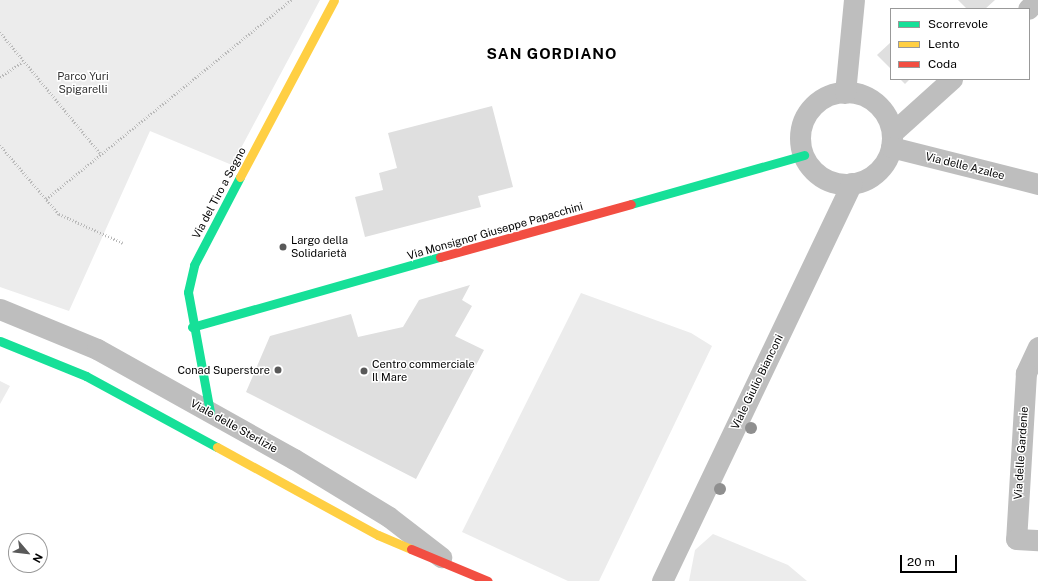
<!DOCTYPE html>
<meta charset="utf-8">
<style>
body{margin:0}
#map{position:relative;width:1038px;height:581px;overflow:hidden;background:#fff;font-family:"Public Sans",sans-serif}
div>[style]{position:absolute}
.green>*{inset:0;background:#ececec}
.building>*{inset:0;background:#dfdfdf}
.path>*{height:2.5px;margin-top:-1.25px;transform-origin:0;background:repeating-linear-gradient(90deg,#b9b9b9 0 1px,transparent 0 3px)}
.street>*{height:21px;margin:-10.5px;padding:0 10.5px;transform-origin:10.5px;border-radius:10.5px;background:#bebebe}
.street>.ring{margin:-10.5px;padding:0;box-sizing:content-box;background:none;border:21px solid #bebebe;border-radius:50%}
.fast>*{height:9px;margin:-4.5px;padding:0 4.5px;transform-origin:4.5px;border-radius:4.5px;background:#16e098}
.slow>*{height:9px;margin:-4.5px;padding:0 4.5px;transform-origin:4.5px;border-radius:4.5px;background:#ffcf43}
.jam>*{height:9px;margin:-4.5px;padding:0 4.5px;transform-origin:4.5px;border-radius:4.5px;background:#f24e42}
.trees>*{width:12px;height:12px;margin:-6px;border-radius:50%;background:#8f8f8f}
.dots>*{width:11px;height:11px;translate:-50% -50%;box-sizing:border-box;border:2px solid #fff;border-radius:50%}
span{translate:-50% -50%;white-space:nowrap;text-align:center;line-height:1.15;-webkit-text-stroke:3px #fff;paint-order:stroke}
.park-label{font-size:11px;color:#333}
.street-label{font-size:11px;color:#000}
.poi-label{font-size:11px;color:#000}
.left{translate:0 -50%;text-align:left}
.right{translate:-100% -50%;text-align:right}
.district-label{font-size:15px;color:#000;font-weight:700;letter-spacing:1px}
.legend{position:absolute;left:890px;top:8px;width:140px;height:72px;box-sizing:border-box;background:#fff;border:1px solid #999;margin:0;padding:5px 7px;list-style:none;font-size:12px;color:#000}
.legend li{display:flex;align-items:center;gap:8px;height:20px}
.legend b{width:20px;border:1px solid #999}
.north{position:absolute;left:8px;top:533px;width:40px;height:40px;box-sizing:border-box;background:#fff;border:1px solid #999;border-radius:50%;rotate:118deg;font-size:11px;font-weight:700;line-height:16px;text-align:center;color:#000}
.north::after{content:'';display:block;margin:auto;width:14px;height:18px;background:#595959;clip-path:polygon(50% 0,100% 100%,50% 72%,0 100%)}
.scale{position:absolute;left:900px;top:555px;width:57px;height:18px;box-sizing:border-box;border:2px solid #000;border-top:0;padding-left:5px;font-size:12px;line-height:14px;white-space:nowrap;color:#000;-webkit-text-stroke:3px #fff;paint-order:stroke}
</style>
<div id="map">
<div class="green">
<i style="clip-path:polygon(0 0,320px 0,232px 165px,150px 131px,69px 311px,0 287px)"></i>
<i style="clip-path:polygon(581px 293px,691px 333px,712px 346px,599px 581px,568px 581px,462px 532px)"></i>
<i style="clip-path:polygon(0 381px,10px 386px,0 404px)"></i>
<i style="clip-path:polygon(713px 534px,788px 565px,807px 581px,689px 581px,695px 550px)"></i>
</div>
<div class="building">
<i style="clip-path:polygon(958px 0,995px 0,985px 9px,967px 9px)"></i>
<i style="clip-path:polygon(891px 42px,891px 69px,877px 55px)"></i>
<i style="clip-path:polygon(900px 79px,910px 79px,905px 84px)"></i>
<i style="clip-path:polygon(492px 106px,513px 187px,478px 196px,481px 207px,365px 237px,355px 197px,383px 190px,379px 173px,397px 168px,388px 133px)"></i>
<i style="clip-path:polygon(470px 285px,462px 300px,472px 306px,455px 336px,484px 350px,416px 479px,246px 392px,270px 336px,351px 314px,358px 337px,403px 327px,419px 300px)"></i>
</div>
<div class="path">
<i style="left:0;top:32px;width:157px;rotate:50.4deg"></i>
<i style="left:0;top:77px;width:27px;rotate:-34deg"></i>
<i style="left:0;top:145px;width:91px;rotate:49.5deg"></i>
<i style="left:59px;top:214px;width:70px;rotate:24.4deg"></i>
<i style="left:46px;top:199px;width:316px;rotate:-39.1deg"></i>
</div>
<div class="street">
<i style="left:1028px;top:9px;width:13px;rotate:-45deg"></i>
<i class="ring" style="left:800px;top:92px;width:71px;height:71px"></i>
<i style="left:845px;top:93px;width:93px;rotate:-84.5deg"></i>
<i style="left:892px;top:133px;width:81px;rotate:-42deg"></i>
<i style="left:891px;top:147px;width:152px;rotate:14.1deg"></i>
<i style="left:0;top:309px;width:105px;rotate:22.4deg"></i>
<i style="left:97px;top:349px;width:226px;rotate:29.2deg"></i>
<i style="left:294px;top:459px;width:111px;rotate:31.4deg"></i>
<i style="left:389px;top:517px;width:66px;rotate:37.6deg"></i>
<i style="left:1038px;top:347px;width:29px;rotate:115deg"></i>
<i style="left:1026px;top:373px;width:166px;rotate:93.4deg"></i>
<i style="left:1016px;top:539px;width:22px;rotate:3deg"></i>
<i style="left:662px;top:581px;width:441px;rotate:-64.5deg"></i>
</div>
<div class="fast">
<i style="left:631px;top:204px;width:180px;rotate:-15.8deg"></i>
<i style="left:192px;top:327px;width:258px;rotate:-15.8deg"></i>
<i style="left:0;top:341px;width:93px;rotate:22.1deg"></i>
<i style="left:86px;top:376px;width:149px;rotate:28.5deg"></i>
<i style="left:210px;top:412px;width:122px;rotate:-100.4deg"></i>
<i style="left:188px;top:292px;width:28px;rotate:-77deg"></i>
<i style="left:194px;top:265px;width:99px;rotate:-62.4deg"></i>
</div>
<div class="slow">
<i style="left:240px;top:177px;width:200px;rotate:-62deg"></i>
<i style="left:217px;top:447px;width:183px;rotate:28.7deg"></i>
<i style="left:378px;top:535px;width:36px;rotate:23deg"></i>
</div>
<div class="jam">
<i style="left:440px;top:257px;width:198px;rotate:-15.5deg"></i>
<i style="left:411px;top:549px;width:83px;rotate:22.6deg"></i>
</div>
<div class="trees">
<i style="left:751px;top:428px"></i>
<i style="left:720px;top:489px"></i>
</div>
<div class="dots">
<i style="left:283px;top:247px;background:#595959"></i>
<i style="left:278px;top:370px;background:#595959"></i>
<i style="left:364px;top:371px;background:#595959"></i>
</div>
<div class="park-label">
<span style="left:83px;top:83px">Parco Yuri<br>Spigarelli</span>
</div>
<div class="street-label">
<span style="left:965px;top:166px;rotate:14deg">Via delle Azalee</span>
<span style="left:219px;top:193px;rotate:-62deg">Via del Tiro a Segno</span>
<span style="left:495px;top:231px;rotate:-16deg">Via Monsignor Giuseppe Papacchini</span>
<span style="left:757px;top:382px;rotate:-64deg">Viale Giulio Bianconi</span>
<span style="left:234px;top:426px;rotate:29deg">Viale delle Sterlizie</span>
<span style="left:1021px;top:453px;rotate:-86deg">Via delle Gardenie</span>
</div>
<div class="poi-label">
<span class="left" style="left:291px;top:247px">Largo della<br>Solidarietà</span>
<span class="left" style="left:372px;top:371px">Centro commerciale<br>Il Mare</span>
<span class="right" style="left:270px;top:370px">Conad Superstore</span>
</div>
<div class="district-label">
<span style="left:552px;top:54px">SAN GORDIANO</span>
</div>
<ul class="legend">
<li><b style="height:5px;background:#16e098"></b>Scorrevole</li>
<li><b style="height:5px;background:#ffcf43"></b>Lento</li>
<li><b style="height:5px;background:#f24e42"></b>Coda</li>
</ul>
<div class="north">N</div>
<div class="scale">20 m</div>
</div>
